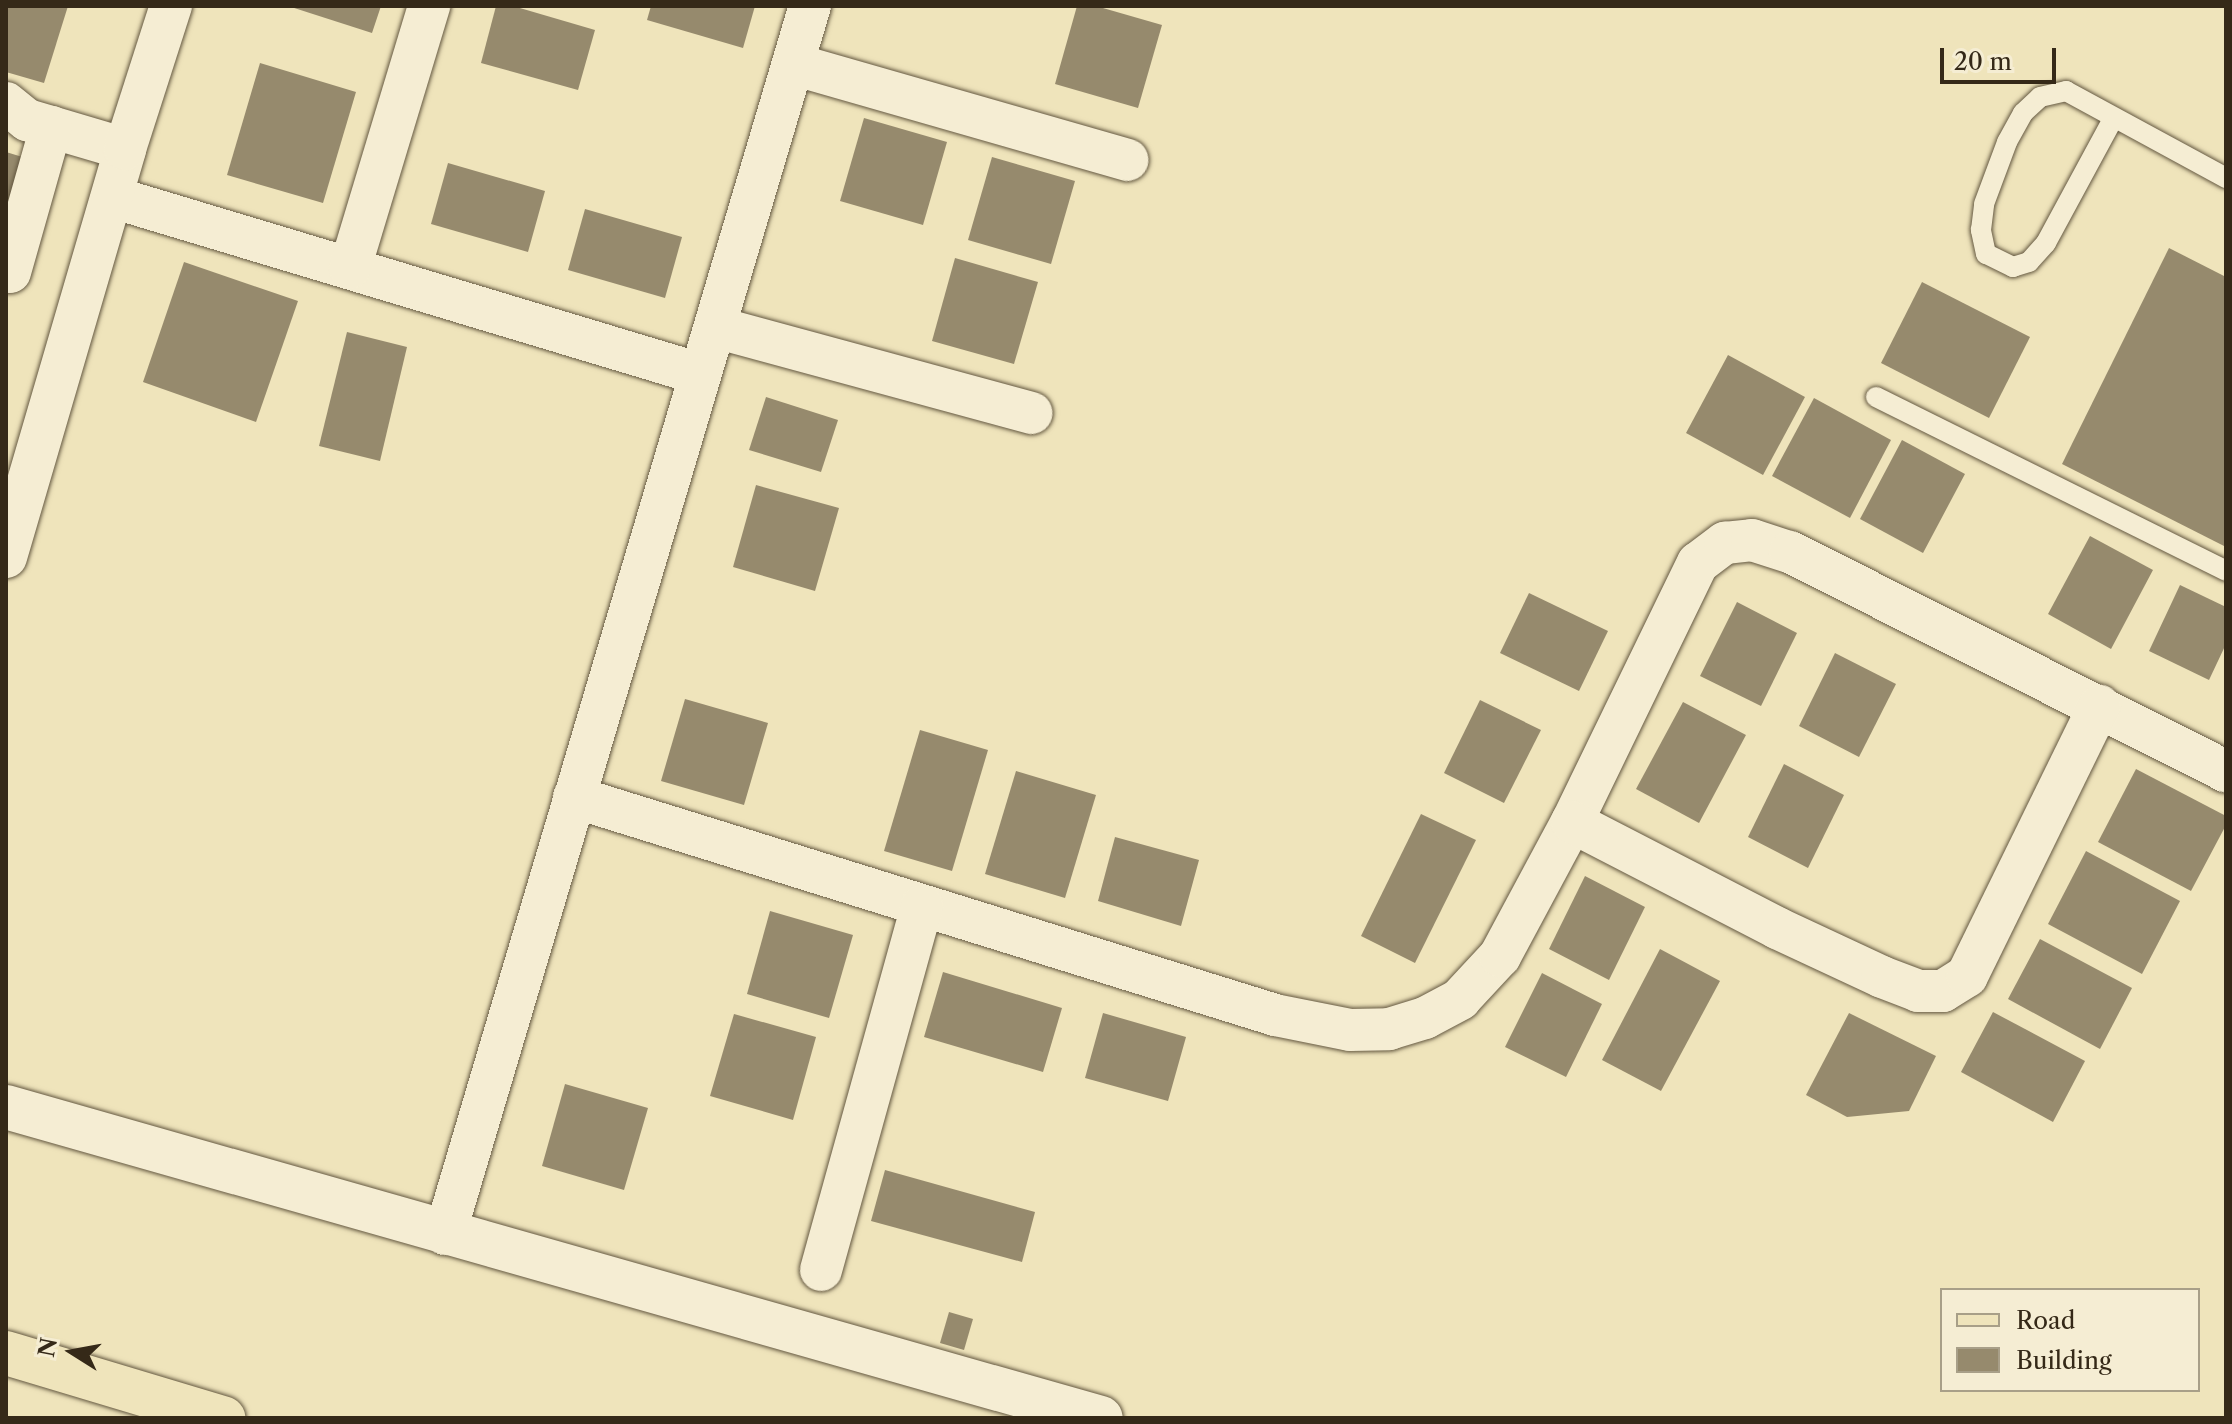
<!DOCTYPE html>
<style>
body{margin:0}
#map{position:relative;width:2232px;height:1424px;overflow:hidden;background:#efe4bb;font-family:"Libre Caslon Text",serif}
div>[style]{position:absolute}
.building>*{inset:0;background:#968a6d}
.roads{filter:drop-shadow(0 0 2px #645841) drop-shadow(0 0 2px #645841)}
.service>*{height:20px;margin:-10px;padding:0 10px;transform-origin:10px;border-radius:10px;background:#f5edd3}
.minor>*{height:42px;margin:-21px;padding:0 21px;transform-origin:21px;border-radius:21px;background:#f5edd3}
.tertiary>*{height:44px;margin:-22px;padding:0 22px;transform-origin:22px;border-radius:22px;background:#f5edd3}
.primary>*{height:44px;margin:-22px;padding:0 22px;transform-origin:22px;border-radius:22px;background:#efe4bb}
span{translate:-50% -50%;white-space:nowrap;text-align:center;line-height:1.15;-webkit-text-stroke:6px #f5edd3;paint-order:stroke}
.frame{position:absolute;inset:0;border:8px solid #352918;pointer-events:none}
.legend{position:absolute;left:1940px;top:1288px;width:260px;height:104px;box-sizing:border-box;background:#f5edd3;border:2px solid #a89f88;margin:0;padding:10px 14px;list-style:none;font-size:24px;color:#352918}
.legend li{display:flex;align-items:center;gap:16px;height:40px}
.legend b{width:40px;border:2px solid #a89f88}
.north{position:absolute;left:32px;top:1312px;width:80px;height:80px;-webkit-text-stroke:6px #f5edd3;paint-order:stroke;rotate:281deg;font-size:22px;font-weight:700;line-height:32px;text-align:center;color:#352918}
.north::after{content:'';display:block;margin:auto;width:28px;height:36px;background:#352918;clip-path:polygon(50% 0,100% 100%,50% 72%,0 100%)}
.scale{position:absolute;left:1940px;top:48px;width:116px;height:36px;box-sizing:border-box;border:4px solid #352918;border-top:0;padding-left:10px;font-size:24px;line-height:28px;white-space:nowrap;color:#352918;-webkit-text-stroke:6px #f5edd3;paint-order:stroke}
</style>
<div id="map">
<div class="building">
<i style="clip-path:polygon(6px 6px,68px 6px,44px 83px,6px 72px)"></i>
<i style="clip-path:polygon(288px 6px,381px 6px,372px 33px)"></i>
<i style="clip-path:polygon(496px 6px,513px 6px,595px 30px,578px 90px,481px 63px)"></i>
<i style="clip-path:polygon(651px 6px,755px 6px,743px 48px,647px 20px)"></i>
<i style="clip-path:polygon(1077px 6px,1096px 6px,1162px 25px,1138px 108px,1055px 84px)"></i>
<i style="clip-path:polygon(260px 63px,356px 92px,323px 203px,227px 175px)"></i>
<i style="clip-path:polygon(864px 118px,947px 142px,923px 225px,840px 201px)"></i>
<i style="clip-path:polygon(6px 152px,29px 159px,6px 231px)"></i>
<i style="clip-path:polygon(992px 157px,1075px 181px,1051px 264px,968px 240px)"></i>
<i style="clip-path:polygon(448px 163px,545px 191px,528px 252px,431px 224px)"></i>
<i style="clip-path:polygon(585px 209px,682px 237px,665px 298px,568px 270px)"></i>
<i style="clip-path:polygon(2169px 248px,2226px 277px,2226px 547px,2062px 464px)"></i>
<i style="clip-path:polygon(955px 258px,1038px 282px,1014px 364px,932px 341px)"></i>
<i style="clip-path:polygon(184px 262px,298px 301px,256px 422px,143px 382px)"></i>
<i style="clip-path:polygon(1922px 282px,2030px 337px,1989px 418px,1881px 363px)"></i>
<i style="clip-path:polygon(347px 332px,407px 347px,380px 461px,319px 446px)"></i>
<i style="clip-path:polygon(1728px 355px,1805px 397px,1763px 475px,1686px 433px)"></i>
<i style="clip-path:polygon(766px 397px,838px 420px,821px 472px,749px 450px)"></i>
<i style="clip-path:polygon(1814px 398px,1891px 440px,1850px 518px,1772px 476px)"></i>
<i style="clip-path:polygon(1902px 440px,1965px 474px,1923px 553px,1860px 519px)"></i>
<i style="clip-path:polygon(756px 485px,839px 508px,815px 591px,733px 567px)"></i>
<i style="clip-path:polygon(2090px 536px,2153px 570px,2111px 649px,2048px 614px)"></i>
<i style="clip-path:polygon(2180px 585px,2226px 607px,2226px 644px,2209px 680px,2149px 651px)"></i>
<i style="clip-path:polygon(1529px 593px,1608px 631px,1579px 691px,1500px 653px)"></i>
<i style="clip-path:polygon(1737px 602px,1797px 633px,1761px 706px,1700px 676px)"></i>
<i style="clip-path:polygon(1835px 653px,1896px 684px,1859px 757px,1799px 726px)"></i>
<i style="clip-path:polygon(685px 699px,768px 723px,744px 805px,661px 781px)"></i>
<i style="clip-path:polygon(1480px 700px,1541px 730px,1504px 803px,1444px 773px)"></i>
<i style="clip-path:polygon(1683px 702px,1746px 735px,1699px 823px,1636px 789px)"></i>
<i style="clip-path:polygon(920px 730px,988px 750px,952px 871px,884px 851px)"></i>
<i style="clip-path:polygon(1784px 764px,1844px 795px,1808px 868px,1748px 837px)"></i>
<i style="clip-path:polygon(2136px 769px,2226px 816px,2226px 825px,2191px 891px,2098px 842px)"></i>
<i style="clip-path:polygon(1016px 771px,1096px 795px,1065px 898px,985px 874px)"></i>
<i style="clip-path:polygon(1421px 814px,1476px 840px,1415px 963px,1361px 936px)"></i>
<i style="clip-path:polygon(1115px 837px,1199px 860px,1181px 926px,1098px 901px)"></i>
<i style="clip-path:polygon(2086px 851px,2180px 901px,2142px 974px,2048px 924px)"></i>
<i style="clip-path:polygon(1585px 876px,1645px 907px,1609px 980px,1549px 949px)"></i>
<i style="clip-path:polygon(770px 911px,853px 935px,829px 1018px,747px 994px)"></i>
<i style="clip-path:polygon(2040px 939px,2132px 988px,2100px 1049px,2008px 999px)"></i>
<i style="clip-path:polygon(1660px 949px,1720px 981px,1661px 1091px,1602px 1060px)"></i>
<i style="clip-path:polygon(943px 972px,1062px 1008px,1043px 1072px,924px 1037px)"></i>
<i style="clip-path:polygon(1542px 973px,1602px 1004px,1566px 1077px,1505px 1047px)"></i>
<i style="clip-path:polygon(1993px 1012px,2085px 1061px,2053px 1122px,1961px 1072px)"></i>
<i style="clip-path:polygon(1103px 1013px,1186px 1037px,1168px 1101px,1085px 1078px)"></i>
<i style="clip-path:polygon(1849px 1013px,1936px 1056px,1909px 1111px,1847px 1117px,1806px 1095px)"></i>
<i style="clip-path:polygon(734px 1014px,816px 1037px,793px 1120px,710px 1096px)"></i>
<i style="clip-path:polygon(565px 1084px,648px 1108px,624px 1190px,542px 1166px)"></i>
<i style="clip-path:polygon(885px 1170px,1035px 1212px,1022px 1262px,871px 1221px)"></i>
<i style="clip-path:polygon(949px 1312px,973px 1319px,964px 1350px,940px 1343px)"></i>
</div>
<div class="roads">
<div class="service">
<i style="left:2113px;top:119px;width:141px;rotate:118.4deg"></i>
<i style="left:2046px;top:243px;width:25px;rotate:132deg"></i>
<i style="left:2029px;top:262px;width:17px;rotate:163deg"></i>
<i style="left:2013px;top:267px;width:30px;rotate:-154deg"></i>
<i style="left:1986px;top:254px;width:25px;rotate:-102deg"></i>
<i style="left:1981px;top:230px;width:26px;rotate:-83deg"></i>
<i style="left:1984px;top:204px;width:66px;rotate:-69.6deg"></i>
<i style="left:2007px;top:142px;width:33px;rotate:-61deg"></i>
<i style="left:2023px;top:113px;width:23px;rotate:-43deg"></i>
<i style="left:2040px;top:97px;width:27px;rotate:-13deg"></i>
<i style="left:2066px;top:91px;width:182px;rotate:28.5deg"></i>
<i style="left:1876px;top:397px;width:391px;rotate:26.4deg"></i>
</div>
<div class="minor">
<i style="left:793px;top:64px;width:348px;rotate:16deg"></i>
<i style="left:6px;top:103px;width:27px;rotate:39deg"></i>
<i style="left:27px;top:120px;width:102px;rotate:16.5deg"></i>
<i style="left:112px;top:197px;width:614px;rotate:16.75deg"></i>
<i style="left:350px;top:268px;width:274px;rotate:-73.2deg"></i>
<i style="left:6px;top:270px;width:4px;rotate:27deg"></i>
<i style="left:10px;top:272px;width:151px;rotate:-74.2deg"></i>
<i style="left:715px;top:327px;width:328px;rotate:15.2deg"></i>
<i style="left:6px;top:557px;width:425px;rotate:-73.7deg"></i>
<i style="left:125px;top:149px;width:150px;rotate:-72.2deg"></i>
<i style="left:574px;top:797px;width:734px;rotate:17.27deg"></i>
<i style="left:1275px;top:1015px;width:76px;rotate:11.3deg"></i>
<i style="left:1350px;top:1030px;width:39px;rotate:-1deg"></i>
<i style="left:1389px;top:1029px;width:38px;rotate:-17deg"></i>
<i style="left:1425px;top:1018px;width:40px;rotate:-28deg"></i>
<i style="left:1460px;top:999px;width:59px;rotate:-47.1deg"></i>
<i style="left:1500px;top:956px;width:152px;rotate:-61.8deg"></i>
<i style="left:1572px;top:822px;width:288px;rotate:-64.1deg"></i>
<i style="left:1698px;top:563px;width:34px;rotate:-37deg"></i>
<i style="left:1725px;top:543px;width:27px;rotate:-6deg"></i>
<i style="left:1752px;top:540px;width:40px;rotate:18deg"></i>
<i style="left:1790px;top:552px;width:488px;rotate:26.7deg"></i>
<i style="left:1572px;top:822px;width:231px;rotate:27.3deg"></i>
<i style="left:1777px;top:928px;width:116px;rotate:25deg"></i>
<i style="left:1882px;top:977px;width:39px;rotate:21deg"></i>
<i style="left:1918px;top:991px;width:25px"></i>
<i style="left:1943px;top:991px;width:28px;rotate:-32deg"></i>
<i style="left:1967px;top:976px;width:301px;rotate:-63.9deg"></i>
<i style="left:445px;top:1234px;width:1281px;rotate:-73.45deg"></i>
<i style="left:821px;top:1270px;width:378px;rotate:-74.5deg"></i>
</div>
<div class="tertiary">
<i style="left:6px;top:1107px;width:1138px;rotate:15.86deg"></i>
</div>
<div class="primary">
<i style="left:6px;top:1353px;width:227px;rotate:16.7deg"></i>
</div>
</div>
<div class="frame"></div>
<ul class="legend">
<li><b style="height:10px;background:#efe4bb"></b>Road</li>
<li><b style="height:22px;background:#968a6d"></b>Building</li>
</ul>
<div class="north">N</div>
<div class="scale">20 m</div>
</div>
